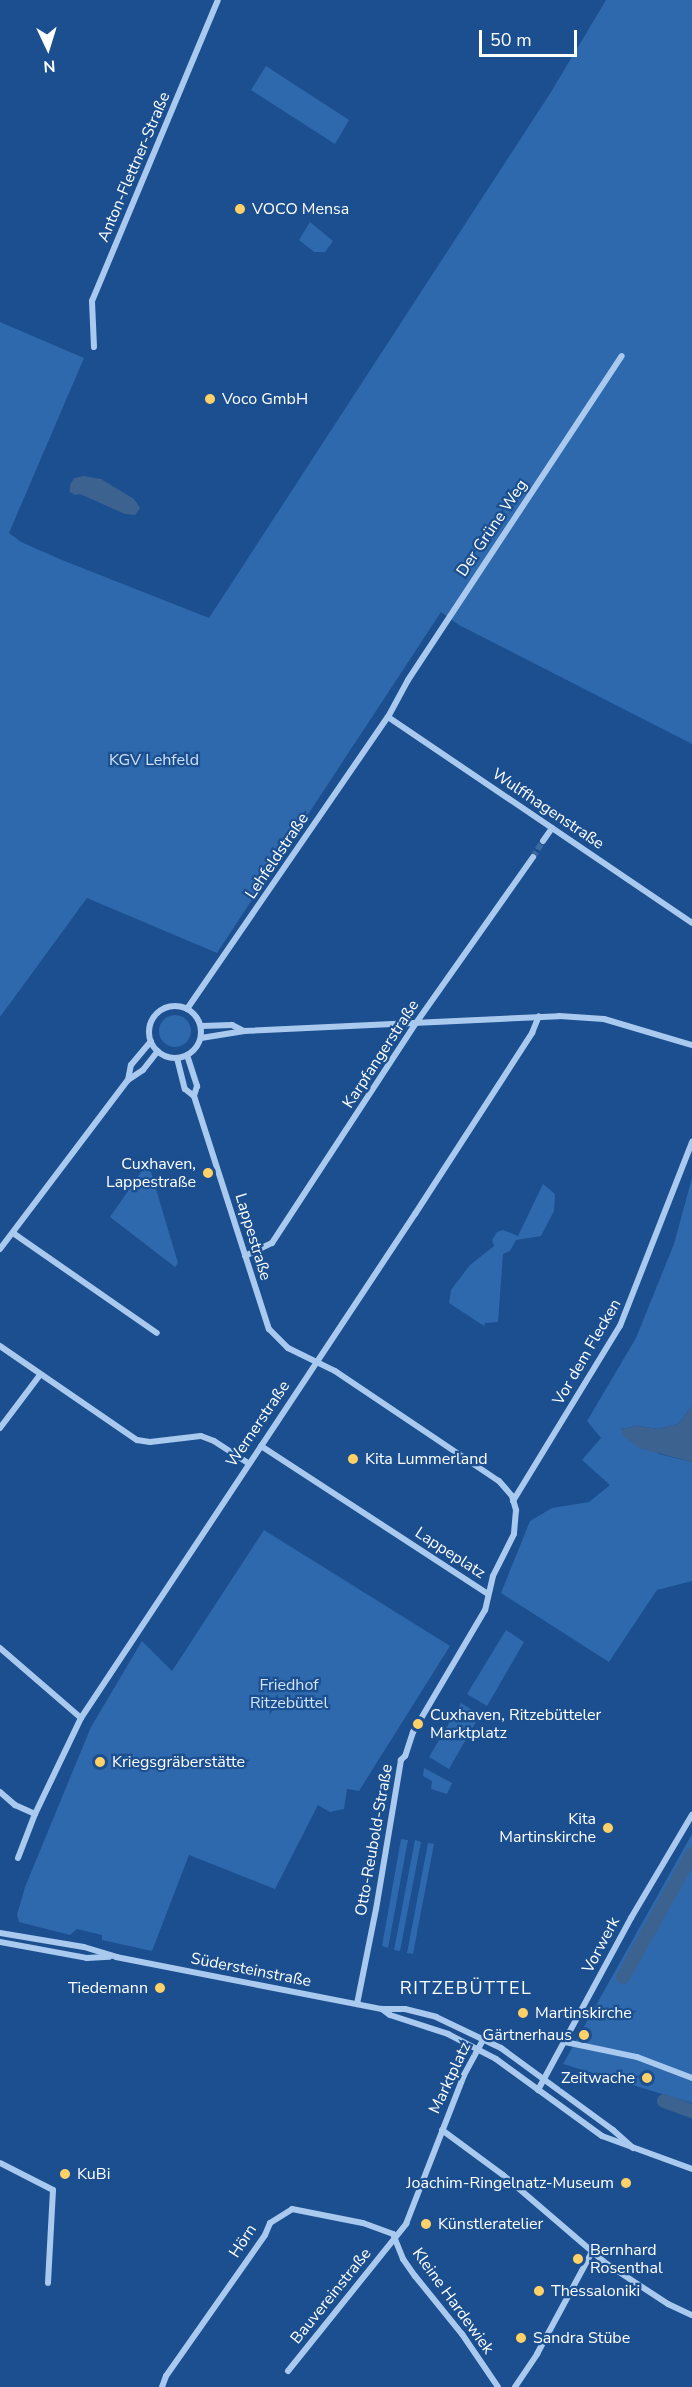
<!DOCTYPE html>
<meta charset="utf-8">
<style>
body{margin:0}
#map{position:relative;width:692px;height:2387px;overflow:hidden;background:#1b4f8f;font-family:"Nunito Sans",sans-serif}
div>[style]{position:absolute}
.green>*{inset:0;background:#2e69ad}
.round{border-radius:50%}
.water>*{inset:0;background:#3c6290}
.canal>*{height:14px;margin:-7px;padding:0 7px;transform-origin:7px;border-radius:7px;background:#3c6290}
.street-tunnel>*{height:6px;margin-top:-3px;transform-origin:0;background:repeating-linear-gradient(90deg,#3d69a0 0 6px,transparent 0 9px)}
.street>*{height:6px;margin:-3px;padding:0 3px;transform-origin:3px;border-radius:3px;background:#a9c9ee}
.street>.ring{margin:-3px;padding:0;box-sizing:content-box;background:none;border:6px solid #a9c9ee;border-radius:50%}
.dots>*{width:16px;height:16px;translate:-50% -50%;box-sizing:border-box;border:3px solid #1b4f8f;border-radius:50%}
span{translate:-50% -50%;white-space:nowrap;text-align:center;line-height:1.15;-webkit-text-stroke:4.5px #1b4f8f;paint-order:stroke}
.street-label{font-size:16px;color:#fff}
.poi-label{font-size:16px;color:#fff}
.left{translate:0 -50%;text-align:left}
.right{translate:-100% -50%;text-align:right}
.park-label{font-size:16px;color:#cfe3fa}
.neighbourhood-label{font-size:18px;color:#fff;letter-spacing:1.5px}
.north{position:absolute;left:18px;top:18px;width:60px;height:60px;-webkit-text-stroke:4px #1b4f8f;paint-order:stroke;rotate:176deg;font-size:16px;font-weight:700;line-height:24px;text-align:center;color:#fff}
.north::after{content:'';display:block;margin:auto;width:21px;height:27px;background:#fff;clip-path:polygon(50% 0,100% 100%,50% 72%,0 100%)}
.scale{position:absolute;left:479px;top:30px;width:98px;height:27px;box-sizing:border-box;border:3px solid #fff;border-top:0;padding-left:8px;font-size:18px;line-height:21px;white-space:nowrap;color:#fff;-webkit-text-stroke:4px #1b4f8f;paint-order:stroke}
</style>
<div id="map">
<div class="green">
<i style="clip-path:polygon(606px 0,692px 0,692px 744px,459px 625px,441px 612px,217px 953px,87px 898px,0 1017px,0 322px,84px 358px,9px 533px,21px 542px,62px 560px,209px 618px,551px 92px)"></i>
<i style="clip-path:polygon(266px 66px,349px 120px,335px 144px,251px 90px)"></i>
<i style="clip-path:polygon(310px 222px,333px 241px,325px 252px,314px 252px,299px 240px)"></i>
<i class="round" style="left:159px;top:1015px;width:32px;height:32px"></i>
<i style="clip-path:polygon(148px 1162px,178px 1263px,175px 1267px,110px 1217px)"></i>
<i style="clip-path:polygon(692px 1178px,692px 1406px,678px 1424px,658px 1429px,638px 1426px,621px 1429px,659px 1454px,692px 1462px,692px 1581px,657px 1590px,609px 1662px,501px 1593px,530px 1521px,552px 1508px,589px 1502px,610px 1485px,582px 1460px,601px 1438px,587px 1421px,636px 1338px,674px 1244px)"></i>
<i style="clip-path:polygon(543px 1184px,555px 1194px,554px 1211px,541px 1236px,516px 1240px,510px 1251px,503px 1254px,498px 1322px,485px 1323px,484px 1326px,449px 1303px,451px 1290px,470px 1265px,494px 1246px,492px 1240px,497px 1232px,503px 1230px,518px 1236px)"></i>
<i style="clip-path:polygon(264px 1530px,450px 1646px,359px 1791px,347px 1789px,344px 1809px,330px 1812px,318px 1805px,275px 1889px,189px 1855px,152px 1951px,102px 1940px,102px 1935px,77px 1929px,70px 1935px,19px 1922px,17px 1915px,25px 1887px,91px 1727px,142px 1641px,172px 1671px)"></i>
<i style="clip-path:polygon(506px 1630px,524px 1642px,487px 1706px,467px 1694px)"></i>
<i style="clip-path:polygon(461px 1703px,480px 1715px,449px 1769px,429px 1757px)"></i>
<i style="clip-path:polygon(424px 1768px,452px 1783px,447px 1794px,431px 1789px,432px 1781px,423px 1776px)"></i>
<i style="clip-path:polygon(692px 1834px,692px 2103px,563px 2064px)"></i>
<i style="clip-path:polygon(401px 1839px,408px 1840px,388px 1948px,382px 1946px)"></i>
<i style="clip-path:polygon(415px 1840px,421px 1842px,400px 1951px,394px 1950px)"></i>
<i style="clip-path:polygon(428px 1843px,434px 1844px,413px 1954px,407px 1953px)"></i>
</div>
<div class="water">
<i style="clip-path:polygon(84px 476px,101px 479px,134px 499px,140px 508px,135px 515px,125px 514px,80px 494px,75px 495px,70px 492px,70px 485px,74px 478px)"></i>
<i style="clip-path:polygon(692px 1406px,692px 1462px,639px 1448px,624px 1437px,621px 1429px,638px 1426px,658px 1429px,678px 1424px)"></i>
</div>
<div class="canal">
<i style="left:623px;top:1977px;width:141px;rotate:-60.7deg"></i>
<i style="left:664px;top:2101px;width:30px;rotate:20deg"></i>
</div>
<div class="street-tunnel">
<i style="left:533px;top:857px;width:19px;rotate:-58deg"></i>
</div>
<div class="street">
<i style="left:94px;top:347px;width:46px;rotate:-92.5deg"></i>
<i style="left:92px;top:301px;width:326px;rotate:-67.3deg"></i>
<i style="left:388px;top:717px;width:367px;rotate:34.1deg"></i>
<i style="left:543px;top:841px;width:16px;rotate:-55deg"></i>
<i class="ring" style="left:149px;top:1006px;width:46px;height:46px"></i>
<i style="left:187px;top:1009px;width:354px;rotate:-55.5deg"></i>
<i style="left:388px;top:717px;width:42px;rotate:-61.6deg"></i>
<i style="left:408px;top:680px;width:388px;rotate:-56.6deg"></i>
<i style="left:201px;top:1026px;width:31px;rotate:-2deg"></i>
<i style="left:232px;top:1025px;width:13px;rotate:27deg"></i>
<i style="left:201px;top:1038px;width:44px;rotate:-9.2deg"></i>
<i style="left:244px;top:1031px;width:315px;rotate:-2.7deg"></i>
<i style="left:559px;top:1016px;width:45px;rotate:3.8deg"></i>
<i style="left:604px;top:1019px;width:92px;rotate:16.5deg"></i>
<i style="left:187px;top:1055px;width:33px;rotate:72deg"></i>
<i style="left:197px;top:1086px;width:10px;rotate:107deg"></i>
<i style="left:194px;top:1096px;width:245px;rotate:72.2deg"></i>
<i style="left:269px;top:1329px;width:27px;rotate:45deg"></i>
<i style="left:288px;top:1348px;width:52px;rotate:26.1deg"></i>
<i style="left:335px;top:1371px;width:197px;rotate:33.9deg"></i>
<i style="left:499px;top:1481px;width:20px;rotate:49deg"></i>
<i style="left:512px;top:1496px;width:15px;rotate:74deg"></i>
<i style="left:516px;top:1510px;width:24px;rotate:95deg"></i>
<i style="left:514px;top:1534px;width:47px;rotate:116.6deg"></i>
<i style="left:493px;top:1576px;width:35px;rotate:103deg"></i>
<i style="left:485px;top:1610px;width:142px;rotate:120.5deg"></i>
<i style="left:413px;top:1732px;width:25px;rotate:108deg"></i>
<i style="left:405px;top:1756px;width:6px;rotate:135deg"></i>
<i style="left:401px;top:1760px;width:151px;rotate:99.5deg"></i>
<i style="left:376px;top:1909px;width:97px;rotate:101.3deg"></i>
<i style="left:177px;top:1058px;width:32px;rotate:76deg"></i>
<i style="left:185px;top:1089px;width:11px;rotate:38deg"></i>
<i style="left:128px;top:1080px;width:15px;rotate:-79deg"></i>
<i style="left:131px;top:1065px;width:31px;rotate:-50deg"></i>
<i style="left:13px;top:1233px;width:175px;rotate:34.8deg"></i>
<i style="left:0;top:1249px;width:212px;rotate:-52.9deg"></i>
<i style="left:128px;top:1080px;width:18px;rotate:-34deg"></i>
<i style="left:143px;top:1070px;width:24px;rotate:-52deg"></i>
<i style="left:245px;top:1256px;width:30px;rotate:-26deg"></i>
<i style="left:272px;top:1243px;width:263px;rotate:-56.8deg"></i>
<i style="left:416px;top:1023px;width:203px;rotate:-54.8deg"></i>
<i style="left:0;top:1346px;width:166px;rotate:34.5deg"></i>
<i style="left:137px;top:1440px;width:13px;rotate:9deg"></i>
<i style="left:150px;top:1442px;width:51px;rotate:-6.7deg"></i>
<i style="left:201px;top:1436px;width:14px;rotate:21deg"></i>
<i style="left:214px;top:1441px;width:40px;rotate:32.9deg"></i>
<i style="left:0;top:1428px;width:66px;rotate:-53deg"></i>
<i style="left:261px;top:1446px;width:271px;rotate:33.1deg"></i>
<i style="left:513px;top:1501px;width:205px;rotate:-58.6deg"></i>
<i style="left:620px;top:1326px;width:198px;rotate:-68.6deg"></i>
<i style="left:0;top:1648px;width:107px;rotate:40.8deg"></i>
<i style="left:0;top:1792px;width:20px;rotate:41deg"></i>
<i style="left:15px;top:1805px;width:22px;rotate:24deg"></i>
<i style="left:18px;top:1858px;width:47px;rotate:-68.9deg"></i>
<i style="left:35px;top:1814px;width:106px;rotate:-64.4deg"></i>
<i style="left:81px;top:1718px;width:605px;rotate:-56.47deg"></i>
<i style="left:415px;top:1214px;width:216px;rotate:-57.1deg"></i>
<i style="left:532px;top:1033px;width:18px;rotate:-68deg"></i>
<i style="left:0;top:1933px;width:85px;rotate:9.5deg"></i>
<i style="left:84px;top:1947px;width:34px;rotate:17deg"></i>
<i style="left:116px;top:1957px;width:271px;rotate:11.1deg"></i>
<i style="left:382px;top:2009px;width:23px"></i>
<i style="left:405px;top:2009px;width:32px;rotate:14deg"></i>
<i style="left:436px;top:2017px;width:72px;rotate:25.5deg"></i>
<i style="left:501px;top:2048px;width:139px;rotate:36.2deg"></i>
<i style="left:613px;top:2130px;width:27px;rotate:42deg"></i>
<i style="left:0;top:1942px;width:88px;rotate:10.4deg"></i>
<i style="left:87px;top:1958px;width:22px;rotate:-3deg"></i>
<i style="left:382px;top:2009px;width:10px;rotate:37deg"></i>
<i style="left:390px;top:2015px;width:61px;rotate:18.1deg"></i>
<i style="left:448px;top:2034px;width:54px;rotate:27.5deg"></i>
<i style="left:496px;top:2059px;width:131px;rotate:36deg"></i>
<i style="left:602px;top:2136px;width:96px;rotate:20.1deg"></i>
<i style="left:565px;top:2042px;width:74px;rotate:11.8deg"></i>
<i style="left:637px;top:2057px;width:59px;rotate:20.9deg"></i>
<i style="left:538px;top:2090px;width:196px;rotate:-61.6deg"></i>
<i style="left:631px;top:1918px;width:120px;rotate:-59.4deg"></i>
<i style="left:442px;top:2130px;width:76px;rotate:36.4deg"></i>
<i style="left:503px;top:2175px;width:137px;rotate:40.6deg"></i>
<i style="left:607px;top:2264px;width:73px;rotate:33.3deg"></i>
<i style="left:668px;top:2304px;width:26px;rotate:25deg"></i>
<i style="left:0;top:2163px;width:59px;rotate:27deg"></i>
<i style="left:53px;top:2190px;width:93px;rotate:93.1deg"></i>
<i style="left:288px;top:2371px;width:189px;rotate:-51.2deg"></i>
<i style="left:406px;top:2224px;width:160px;rotate:-68.7deg"></i>
<i style="left:464px;top:2075px;width:42px;rotate:-61.6deg"></i>
<i style="left:162px;top:2387px;width:12px;rotate:-70deg"></i>
<i style="left:166px;top:2376px;width:172px;rotate:-54.9deg"></i>
<i style="left:265px;top:2235px;width:13px;rotate:-67deg"></i>
<i style="left:270px;top:2223px;width:26px;rotate:-32deg"></i>
<i style="left:292px;top:2209px;width:72px;rotate:11.2deg"></i>
<i style="left:363px;top:2223px;width:32px;rotate:20deg"></i>
<i style="left:393px;top:2234px;width:27px;rotate:68deg"></i>
<i style="left:403px;top:2259px;width:21px;rotate:55deg"></i>
<i style="left:415px;top:2276px;width:75px;rotate:51deg"></i>
<i style="left:462px;top:2334px;width:64px;rotate:55.8deg"></i>
<i style="left:515px;top:2387px;width:40px;rotate:-56deg"></i>
<i style="left:537px;top:2354px;width:118px;rotate:-61.7deg"></i>
</div>
<div class="dots">
<i style="left:240px;top:209px;background:#ffd166"></i>
<i style="left:210px;top:399px;background:#ffd166"></i>
<i style="left:208px;top:1173px;background:#ffd166"></i>
<i style="left:353px;top:1459px;background:#ffd166"></i>
<i style="left:418px;top:1724px;background:#ffd166"></i>
<i style="left:100px;top:1762px;background:#ffd166"></i>
<i style="left:608px;top:1828px;background:#ffd166"></i>
<i style="left:160px;top:1988px;background:#ffd166"></i>
<i style="left:523px;top:2013px;background:#ffd166"></i>
<i style="left:584px;top:2035px;background:#ffd166"></i>
<i style="left:647px;top:2078px;background:#ffd166"></i>
<i style="left:65px;top:2174px;background:#ffd166"></i>
<i style="left:626px;top:2183px;background:#ffd166"></i>
<i style="left:426px;top:2224px;background:#ffd166"></i>
<i style="left:578px;top:2259px;background:#ffd166"></i>
<i style="left:539px;top:2291px;background:#ffd166"></i>
<i style="left:521px;top:2338px;background:#ffd166"></i>
</div>
<div class="street-label">
<span style="left:134px;top:167px;rotate:-67deg">Anton-Flettner-Straße</span>
<span style="left:492px;top:528px;rotate:-56deg">Der Grüne Weg</span>
<span style="left:548px;top:809px;rotate:34deg">Wulffhagenstraße</span>
<span style="left:277px;top:856px;rotate:-56deg">Lehfeldstraße</span>
<span style="left:381px;top:1054px;rotate:-57deg">Karpfangerstraße</span>
<span style="left:253px;top:1237px;rotate:73deg">Lappestraße</span>
<span style="left:587px;top:1352px;rotate:-60deg">Vor dem Flecken</span>
<span style="left:258px;top:1424px;rotate:-56deg">Wernerstraße</span>
<span style="left:450px;top:1553px;rotate:33deg">Lappeplatz</span>
<span style="left:374px;top:1840px;rotate:-80deg">Otto-Reubold-Straße</span>
<span style="left:601px;top:1945px;rotate:-62deg">Vorwerk</span>
<span style="left:251px;top:1970px;rotate:11deg">Südersteinstraße</span>
<span style="left:450px;top:2078px;rotate:-65deg">Marktplatz</span>
<span style="left:243px;top:2241px;rotate:-57deg">Hörn</span>
<span style="left:331px;top:2296px;rotate:-51deg">Bauvereinstraße</span>
<span style="left:453px;top:2301px;rotate:54deg">Kleine Hardewiek</span>
</div>
<div class="poi-label">
<span class="left" style="left:252px;top:209px">VOCO Mensa</span>
<span class="left" style="left:222px;top:399px">Voco GmbH</span>
<span class="right" style="left:196px;top:1173px">Cuxhaven,<br>Lappestraße</span>
<span class="left" style="left:365px;top:1459px">Kita Lummerland</span>
<span class="left" style="left:430px;top:1724px">Cuxhaven, Ritzebütteler<br>Marktplatz</span>
<span class="left" style="left:112px;top:1762px">Kriegsgräberstätte</span>
<span class="right" style="left:596px;top:1828px">Kita<br>Martinskirche</span>
<span class="right" style="left:148px;top:1988px">Tiedemann</span>
<span class="left" style="left:535px;top:2013px">Martinskirche</span>
<span class="right" style="left:572px;top:2035px">Gärtnerhaus</span>
<span class="right" style="left:635px;top:2078px">Zeitwache</span>
<span class="left" style="left:77px;top:2174px">KuBi</span>
<span class="right" style="left:614px;top:2183px">Joachim-Ringelnatz-Museum</span>
<span class="left" style="left:438px;top:2224px">Künstleratelier</span>
<span class="left" style="left:590px;top:2259px">Bernhard<br>Rosenthal</span>
<span class="left" style="left:551px;top:2291px">Thessaloniki</span>
<span class="left" style="left:533px;top:2338px">Sandra Stübe</span>
</div>
<div class="park-label">
<span style="left:154px;top:760px">KGV Lehfeld</span>
<span style="left:289px;top:1694px">Friedhof<br>Ritzebüttel</span>
</div>
<div class="neighbourhood-label">
<span style="left:466px;top:1988px">RITZEBÜTTEL</span>
</div>
<div class="north">N</div>
<div class="scale">50 m</div>
</div>
